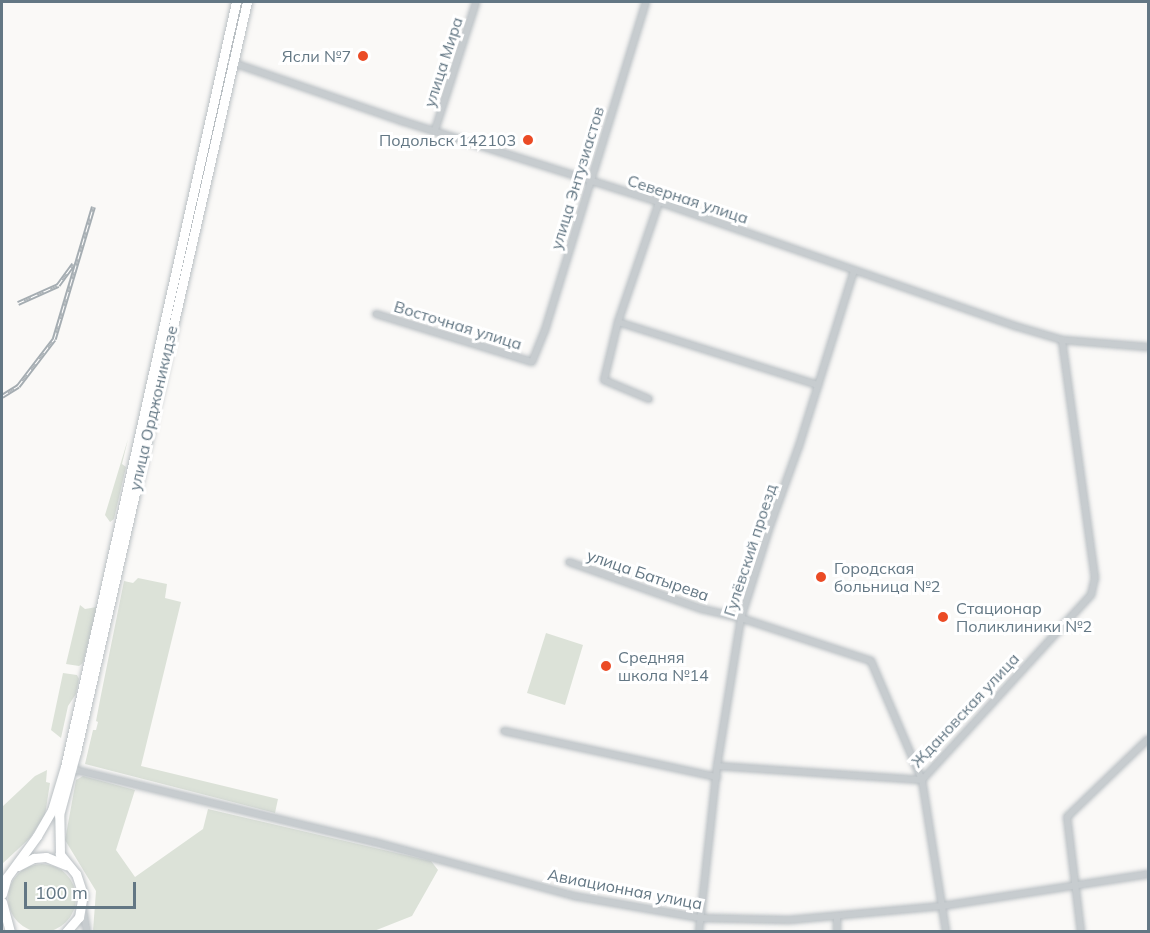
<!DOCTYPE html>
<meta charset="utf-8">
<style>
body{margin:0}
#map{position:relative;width:1150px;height:933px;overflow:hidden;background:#faf9f7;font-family:Mulish,sans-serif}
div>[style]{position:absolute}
.green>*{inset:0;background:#dce2d8}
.round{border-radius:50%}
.roads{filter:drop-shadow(0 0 2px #b9bfc3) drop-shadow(0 0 2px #b9bfc3)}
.street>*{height:6px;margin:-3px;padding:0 3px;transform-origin:3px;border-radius:3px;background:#c7cccf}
.secondary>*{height:9px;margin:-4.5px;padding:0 4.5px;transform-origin:4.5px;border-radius:4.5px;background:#fff}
.rail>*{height:4.5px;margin-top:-2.25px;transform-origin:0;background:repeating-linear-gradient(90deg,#fff 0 7px,#a5adb2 0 14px);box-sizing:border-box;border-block:2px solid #a5adb2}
.dots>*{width:16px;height:16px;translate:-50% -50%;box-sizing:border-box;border:3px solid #fff;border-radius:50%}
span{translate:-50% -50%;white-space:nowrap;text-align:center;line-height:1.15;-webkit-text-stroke:6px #fff;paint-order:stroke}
.poi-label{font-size:16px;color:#637784}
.right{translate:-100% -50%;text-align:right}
.left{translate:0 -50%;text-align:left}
.street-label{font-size:16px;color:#637784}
.frame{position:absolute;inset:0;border:3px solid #637784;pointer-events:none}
.scale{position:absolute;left:24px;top:882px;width:112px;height:27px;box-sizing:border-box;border:3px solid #637784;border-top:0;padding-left:8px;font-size:18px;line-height:21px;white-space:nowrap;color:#637784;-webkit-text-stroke:4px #fff;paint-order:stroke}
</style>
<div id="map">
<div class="green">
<i style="clip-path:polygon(128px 439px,122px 464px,126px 467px,114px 519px,110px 522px,105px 515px)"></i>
<i style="clip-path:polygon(138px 578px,167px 584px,165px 598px,181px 602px,141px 766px,278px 799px,275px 813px,85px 764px,93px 730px,96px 730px,98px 722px,96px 721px,101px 695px,124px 581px,133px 583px)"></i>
<i style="clip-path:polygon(80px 605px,85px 609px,97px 607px,83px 663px,79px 666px,66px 664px)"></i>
<i style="clip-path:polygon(546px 633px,583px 645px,565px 705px,527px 693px)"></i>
<i style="clip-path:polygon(63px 673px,77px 675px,79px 679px,76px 694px,68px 706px,61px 738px,51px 730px)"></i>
<i style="clip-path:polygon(47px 770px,46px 782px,50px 783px,45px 815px,30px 838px,2px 864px,2px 807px,35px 776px)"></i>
<i style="clip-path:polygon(83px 776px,135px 790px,116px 850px,135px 877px,203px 829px,208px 809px,431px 861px,438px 870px,412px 916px,374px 931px,93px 931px,96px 891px,65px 840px,76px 780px)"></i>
<i class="round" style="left:8px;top:864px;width:68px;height:68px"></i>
</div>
<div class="roads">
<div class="street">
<i style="left:222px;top:59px;width:190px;rotate:19deg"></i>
<i style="left:402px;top:121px;width:269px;rotate:17.5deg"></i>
<i style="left:659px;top:202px;width:377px;rotate:19.2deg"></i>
<i style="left:1015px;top:326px;width:49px;rotate:16.6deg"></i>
<i style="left:1062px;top:340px;width:86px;rotate:4.7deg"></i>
<i style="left:435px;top:130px;width:134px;rotate:-72.2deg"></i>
<i style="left:376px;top:314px;width:163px;rotate:17.1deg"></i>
<i style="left:532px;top:362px;width:35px;rotate:-68deg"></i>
<i style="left:545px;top:330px;width:343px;rotate:-72.9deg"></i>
<i style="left:618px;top:322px;width:210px;rotate:17.5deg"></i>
<i style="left:649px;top:399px;width:49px;rotate:-157.1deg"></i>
<i style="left:604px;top:380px;width:60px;rotate:-76.4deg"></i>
<i style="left:618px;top:322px;width:127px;rotate:-71.1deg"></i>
<i style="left:569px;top:562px;width:141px;rotate:19.5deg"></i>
<i style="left:702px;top:609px;width:40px;rotate:13deg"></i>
<i style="left:741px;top:618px;width:137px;rotate:18.3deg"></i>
<i style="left:871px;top:661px;width:129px;rotate:66.8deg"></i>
<i style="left:922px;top:780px;width:154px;rotate:81deg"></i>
<i style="left:504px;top:731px;width:218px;rotate:12.2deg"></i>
<i style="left:717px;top:766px;width:205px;rotate:3.9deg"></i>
<i style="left:72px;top:769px;width:311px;rotate:13.6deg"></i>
<i style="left:374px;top:842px;width:207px;rotate:15.1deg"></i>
<i style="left:574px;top:896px;width:128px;rotate:9.9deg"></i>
<i style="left:700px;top:918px;width:89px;rotate:1.3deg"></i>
<i style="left:789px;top:920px;width:154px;rotate:-5.2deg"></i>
<i style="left:942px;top:906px;width:208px;rotate:-8.8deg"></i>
<i style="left:922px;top:780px;width:251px;rotate:-47.6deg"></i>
<i style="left:1091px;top:595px;width:17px;rotate:-77deg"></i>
<i style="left:1095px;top:578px;width:240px;rotate:-97.9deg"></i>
<i style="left:83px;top:909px;width:23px;rotate:80deg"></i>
<i style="left:837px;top:916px;width:16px;rotate:90deg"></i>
<i style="left:699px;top:932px;width:167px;rotate:-83.8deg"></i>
<i style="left:717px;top:766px;width:150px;rotate:-80.8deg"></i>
<i style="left:741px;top:618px;width:96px;rotate:-72.5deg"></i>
<i style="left:770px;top:526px;width:85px;rotate:-70.1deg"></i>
<i style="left:799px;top:446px;width:184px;rotate:-72.6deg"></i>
<i style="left:1081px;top:932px;width:116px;rotate:-96.9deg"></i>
<i style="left:1067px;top:817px;width:112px;rotate:-43.9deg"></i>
</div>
<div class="secondary">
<i style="left:18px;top:866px;width:18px;rotate:-27deg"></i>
<i style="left:34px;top:858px;width:12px;rotate:-5deg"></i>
<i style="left:46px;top:857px;width:22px;rotate:22deg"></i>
<i style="left:2px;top:894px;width:18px;rotate:-74deg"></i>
<i style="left:7px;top:877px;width:51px;rotate:-53.8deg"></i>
<i style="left:37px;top:836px;width:30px;rotate:-60deg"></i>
<i style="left:52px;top:810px;width:45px;rotate:-73.2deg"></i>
<i style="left:65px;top:767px;width:784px;rotate:-77.4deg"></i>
<i style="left:2px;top:902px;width:31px;rotate:75deg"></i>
<i style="left:66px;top:932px;width:20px;rotate:-49deg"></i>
<i style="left:79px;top:917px;width:22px;rotate:-80deg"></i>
<i style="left:83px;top:895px;width:22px;rotate:-108deg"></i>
<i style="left:76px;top:874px;width:26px;rotate:-129deg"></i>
<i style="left:60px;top:854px;width:39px;rotate:-91deg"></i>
<i style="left:59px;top:815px;width:65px;rotate:-74.9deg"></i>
<i style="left:76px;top:752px;width:769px;rotate:-77.16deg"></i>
</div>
</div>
<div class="rail">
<i style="left:18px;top:303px;width:44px;rotate:-24.2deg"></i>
<i style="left:58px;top:285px;width:26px;rotate:-54deg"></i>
<i style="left:2px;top:396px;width:19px;rotate:-32deg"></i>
<i style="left:18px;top:386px;width:59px;rotate:-52.5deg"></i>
<i style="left:54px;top:339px;width:138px;rotate:-73.5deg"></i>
</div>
<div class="dots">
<i style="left:363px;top:56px;background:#eb4b25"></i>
<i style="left:528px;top:140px;background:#eb4b25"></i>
<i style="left:821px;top:577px;background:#eb4b25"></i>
<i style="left:943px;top:617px;background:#eb4b25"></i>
<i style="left:606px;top:666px;background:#eb4b25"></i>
</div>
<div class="poi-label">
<span class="right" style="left:351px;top:56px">Ясли №7</span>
<span class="right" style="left:516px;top:140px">Подольск 142103</span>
<span class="left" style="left:834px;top:577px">Городская<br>больница №2</span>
<span class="left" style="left:956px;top:617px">Стационар<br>Поликлиники №2</span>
<span class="left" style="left:618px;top:666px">Средняя<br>школа №14</span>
</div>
<div class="street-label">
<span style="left:443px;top:62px;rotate:-72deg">улица Мира</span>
<span style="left:577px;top:178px;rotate:-73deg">улица Энтузиастов</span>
<span style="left:688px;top:199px;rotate:18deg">Северная улица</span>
<span style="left:458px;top:325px;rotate:17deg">Восточная улица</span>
<span style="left:153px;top:408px;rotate:-77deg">улица Орджоникидзе</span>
<span style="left:750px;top:550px;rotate:-72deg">Гулёвский проезд</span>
<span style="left:648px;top:575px;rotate:19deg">улица Батырева</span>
<span style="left:965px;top:710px;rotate:-47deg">Ждановская улица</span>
<span style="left:625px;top:889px;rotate:11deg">Авиационная улица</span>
</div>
<div class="frame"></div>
<div class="scale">100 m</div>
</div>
